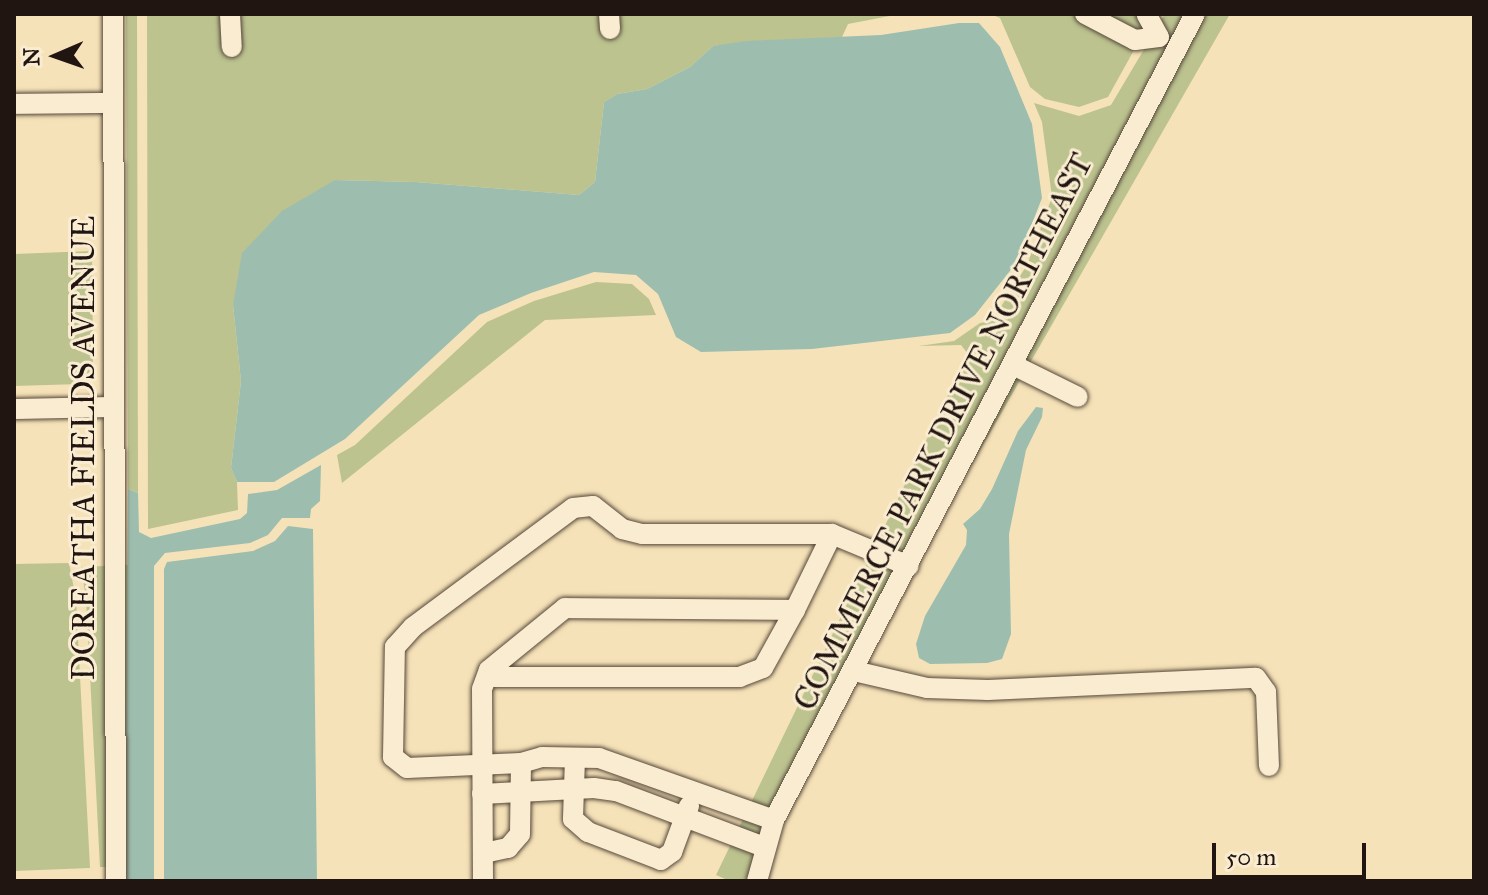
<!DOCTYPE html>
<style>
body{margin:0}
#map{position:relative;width:1488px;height:895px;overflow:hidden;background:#f6e2b8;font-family:"IM FELL Great Primer",serif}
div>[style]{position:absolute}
.green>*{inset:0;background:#bcc38f}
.water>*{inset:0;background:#9dbeae}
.roads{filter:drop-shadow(0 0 2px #56483b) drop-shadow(0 0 2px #56483b)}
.minor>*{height:20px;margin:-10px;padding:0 10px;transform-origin:10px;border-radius:10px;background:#f9ecd1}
span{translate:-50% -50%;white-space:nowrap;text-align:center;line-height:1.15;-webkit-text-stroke:6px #f9ecd1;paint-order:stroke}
.street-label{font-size:32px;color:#211511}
.frame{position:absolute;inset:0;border:16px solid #211511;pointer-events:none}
.north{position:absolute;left:16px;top:16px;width:80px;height:80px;-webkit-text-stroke:6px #f9ecd1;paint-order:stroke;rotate:268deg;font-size:22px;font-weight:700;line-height:32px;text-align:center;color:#211511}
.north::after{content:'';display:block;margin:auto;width:28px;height:36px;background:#211511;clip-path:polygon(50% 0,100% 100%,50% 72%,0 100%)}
.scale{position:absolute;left:1212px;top:843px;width:154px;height:36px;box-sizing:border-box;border:4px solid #211511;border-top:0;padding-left:10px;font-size:24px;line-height:28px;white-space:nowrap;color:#211511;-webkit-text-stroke:6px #f9ecd1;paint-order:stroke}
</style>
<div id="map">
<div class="green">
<i style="clip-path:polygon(126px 14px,137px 14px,138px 493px,128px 489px)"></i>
<i style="clip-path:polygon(147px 14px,900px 14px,848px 24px,842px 37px,713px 46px,690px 67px,647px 89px,617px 94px,604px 102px,595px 182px,579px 195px,416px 182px,335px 180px,233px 305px,241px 381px,231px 468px,237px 482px,238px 510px,148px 529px)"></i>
<i style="clip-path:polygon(990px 14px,1154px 14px,1108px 97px,1079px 107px,1045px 99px,1030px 87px,1000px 18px)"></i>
<i style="clip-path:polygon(1165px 14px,1230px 14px,802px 761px,749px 881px,730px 881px,716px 875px,968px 354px,961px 345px,919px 346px,954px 341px,980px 323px,992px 321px,1027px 265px,1052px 197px,1042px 122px,1034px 103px,1079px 116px,1111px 105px)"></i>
<i style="clip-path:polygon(92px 251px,93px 372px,81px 384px,14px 386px,14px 254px)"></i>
<i style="clip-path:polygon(596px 282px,632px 284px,649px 299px,656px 315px,545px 320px,342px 483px,337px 455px,355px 445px,487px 322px,534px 301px)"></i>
<i style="clip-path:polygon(69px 563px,76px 599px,90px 868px,14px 871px,14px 564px)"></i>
<i style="clip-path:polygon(128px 565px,125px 867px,100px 867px,86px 598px,81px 567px)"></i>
</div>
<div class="water">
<i style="clip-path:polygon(959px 23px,979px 23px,1000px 47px,1032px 124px,1042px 198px,1017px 262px,975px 315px,950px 333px,812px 349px,701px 352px,676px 337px,658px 294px,636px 275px,594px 272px,531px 293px,479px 315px,345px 439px,274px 482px,237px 482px,231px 468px,241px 381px,233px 305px,242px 253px,282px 211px,335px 180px,416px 182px,579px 195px,595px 182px,604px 102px,617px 94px,647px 89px,690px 67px,713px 46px,746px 41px,881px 35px)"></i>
<i style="clip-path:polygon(1036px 407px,1043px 408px,1042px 417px,1026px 450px,1009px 534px,1011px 634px,1002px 659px,987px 663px,930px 664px,919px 658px,916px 644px,925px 616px,966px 545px,967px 530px,963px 524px,980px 509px,992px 489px,1018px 431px)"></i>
<i style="clip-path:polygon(321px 465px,320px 501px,311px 509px,310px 518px,282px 518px,268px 535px,250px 543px,165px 553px,154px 566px,154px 881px,125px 881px,128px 489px,138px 493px,139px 532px,151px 538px,240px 519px,247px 513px,248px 494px,277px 490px)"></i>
<i style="clip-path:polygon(288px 526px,313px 529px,317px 881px,164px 881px,164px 569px,167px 562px,253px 551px,275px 541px)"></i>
</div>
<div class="roads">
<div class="minor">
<i style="left:113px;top:14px;width:867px;rotate:89.8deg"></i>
<i style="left:230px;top:14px;width:33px;rotate:87deg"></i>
<i style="left:609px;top:14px;width:15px;rotate:86deg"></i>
<i style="left:1085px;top:14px;width:56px;rotate:27.5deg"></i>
<i style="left:1135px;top:40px;width:24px;rotate:-7deg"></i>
<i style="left:1159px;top:37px;width:26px;rotate:-119deg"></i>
<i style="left:14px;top:104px;width:99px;rotate:-0.6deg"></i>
<i style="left:1013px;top:365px;width:72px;rotate:26.2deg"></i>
<i style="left:14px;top:409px;width:99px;rotate:-1.2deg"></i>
<i style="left:832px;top:534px;width:83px;rotate:22.6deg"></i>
<i style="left:854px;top:671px;width:75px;rotate:13.1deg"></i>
<i style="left:927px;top:688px;width:61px;rotate:1.9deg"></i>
<i style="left:988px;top:690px;width:268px;rotate:-2.6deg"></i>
<i style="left:1256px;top:678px;width:17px;rotate:54deg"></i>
<i style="left:1266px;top:692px;width:74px;rotate:87.7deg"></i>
<i style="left:575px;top:758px;width:61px;rotate:91.9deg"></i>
<i style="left:573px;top:819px;width:20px;rotate:41deg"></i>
<i style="left:588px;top:832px;width:78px;rotate:21deg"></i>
<i style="left:661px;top:860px;width:14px;rotate:-36deg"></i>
<i style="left:672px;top:852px;width:49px;rotate:-69.7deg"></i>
<i style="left:482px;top:794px;width:112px;rotate:-3.1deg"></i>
<i style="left:594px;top:788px;width:22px;rotate:8deg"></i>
<i style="left:616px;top:791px;width:158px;rotate:20.7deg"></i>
<i style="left:774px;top:820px;width:186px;rotate:-160.5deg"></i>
<i style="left:599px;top:758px;width:57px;rotate:-179deg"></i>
<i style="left:542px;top:757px;width:22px;rotate:164deg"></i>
<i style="left:521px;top:763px;width:114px;rotate:177.5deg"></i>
<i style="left:407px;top:768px;width:18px;rotate:-142deg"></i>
<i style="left:393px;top:757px;width:110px;rotate:-89deg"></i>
<i style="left:395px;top:647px;width:27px;rotate:-48deg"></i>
<i style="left:413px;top:627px;width:199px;rotate:-36.6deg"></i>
<i style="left:573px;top:508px;width:20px;rotate:-6deg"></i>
<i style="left:593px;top:506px;width:37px;rotate:38deg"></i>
<i style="left:622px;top:529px;width:21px;rotate:14deg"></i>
<i style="left:642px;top:534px;width:190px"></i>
<i style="left:832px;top:534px;width:85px;rotate:116deg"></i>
<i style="left:484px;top:853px;width:25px;rotate:-12deg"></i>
<i style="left:508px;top:848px;width:18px;rotate:-49deg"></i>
<i style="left:520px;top:834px;width:71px;rotate:-89.2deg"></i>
<i style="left:483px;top:881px;width:192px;rotate:-90.3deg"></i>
<i style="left:482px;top:689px;width:20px;rotate:-70deg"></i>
<i style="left:489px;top:670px;width:98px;rotate:-39.2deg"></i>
<i style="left:565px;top:608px;width:230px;rotate:0.5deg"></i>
<i style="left:795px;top:610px;width:66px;rotate:118.9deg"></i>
<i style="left:763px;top:668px;width:25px;rotate:159deg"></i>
<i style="left:740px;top:677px;width:253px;rotate:180deg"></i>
<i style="left:757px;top:881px;width:63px;rotate:-74.4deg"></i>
<i style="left:774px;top:820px;width:909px;rotate:-62.42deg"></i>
</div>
</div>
<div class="street-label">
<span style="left:944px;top:432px;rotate:-63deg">COMMERCE PARK DRIVE NORTHEAST</span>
<span style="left:84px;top:448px;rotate:-90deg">DOREATHA FIELDS AVENUE</span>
</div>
<div class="frame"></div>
<div class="north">N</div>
<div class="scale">50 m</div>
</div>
